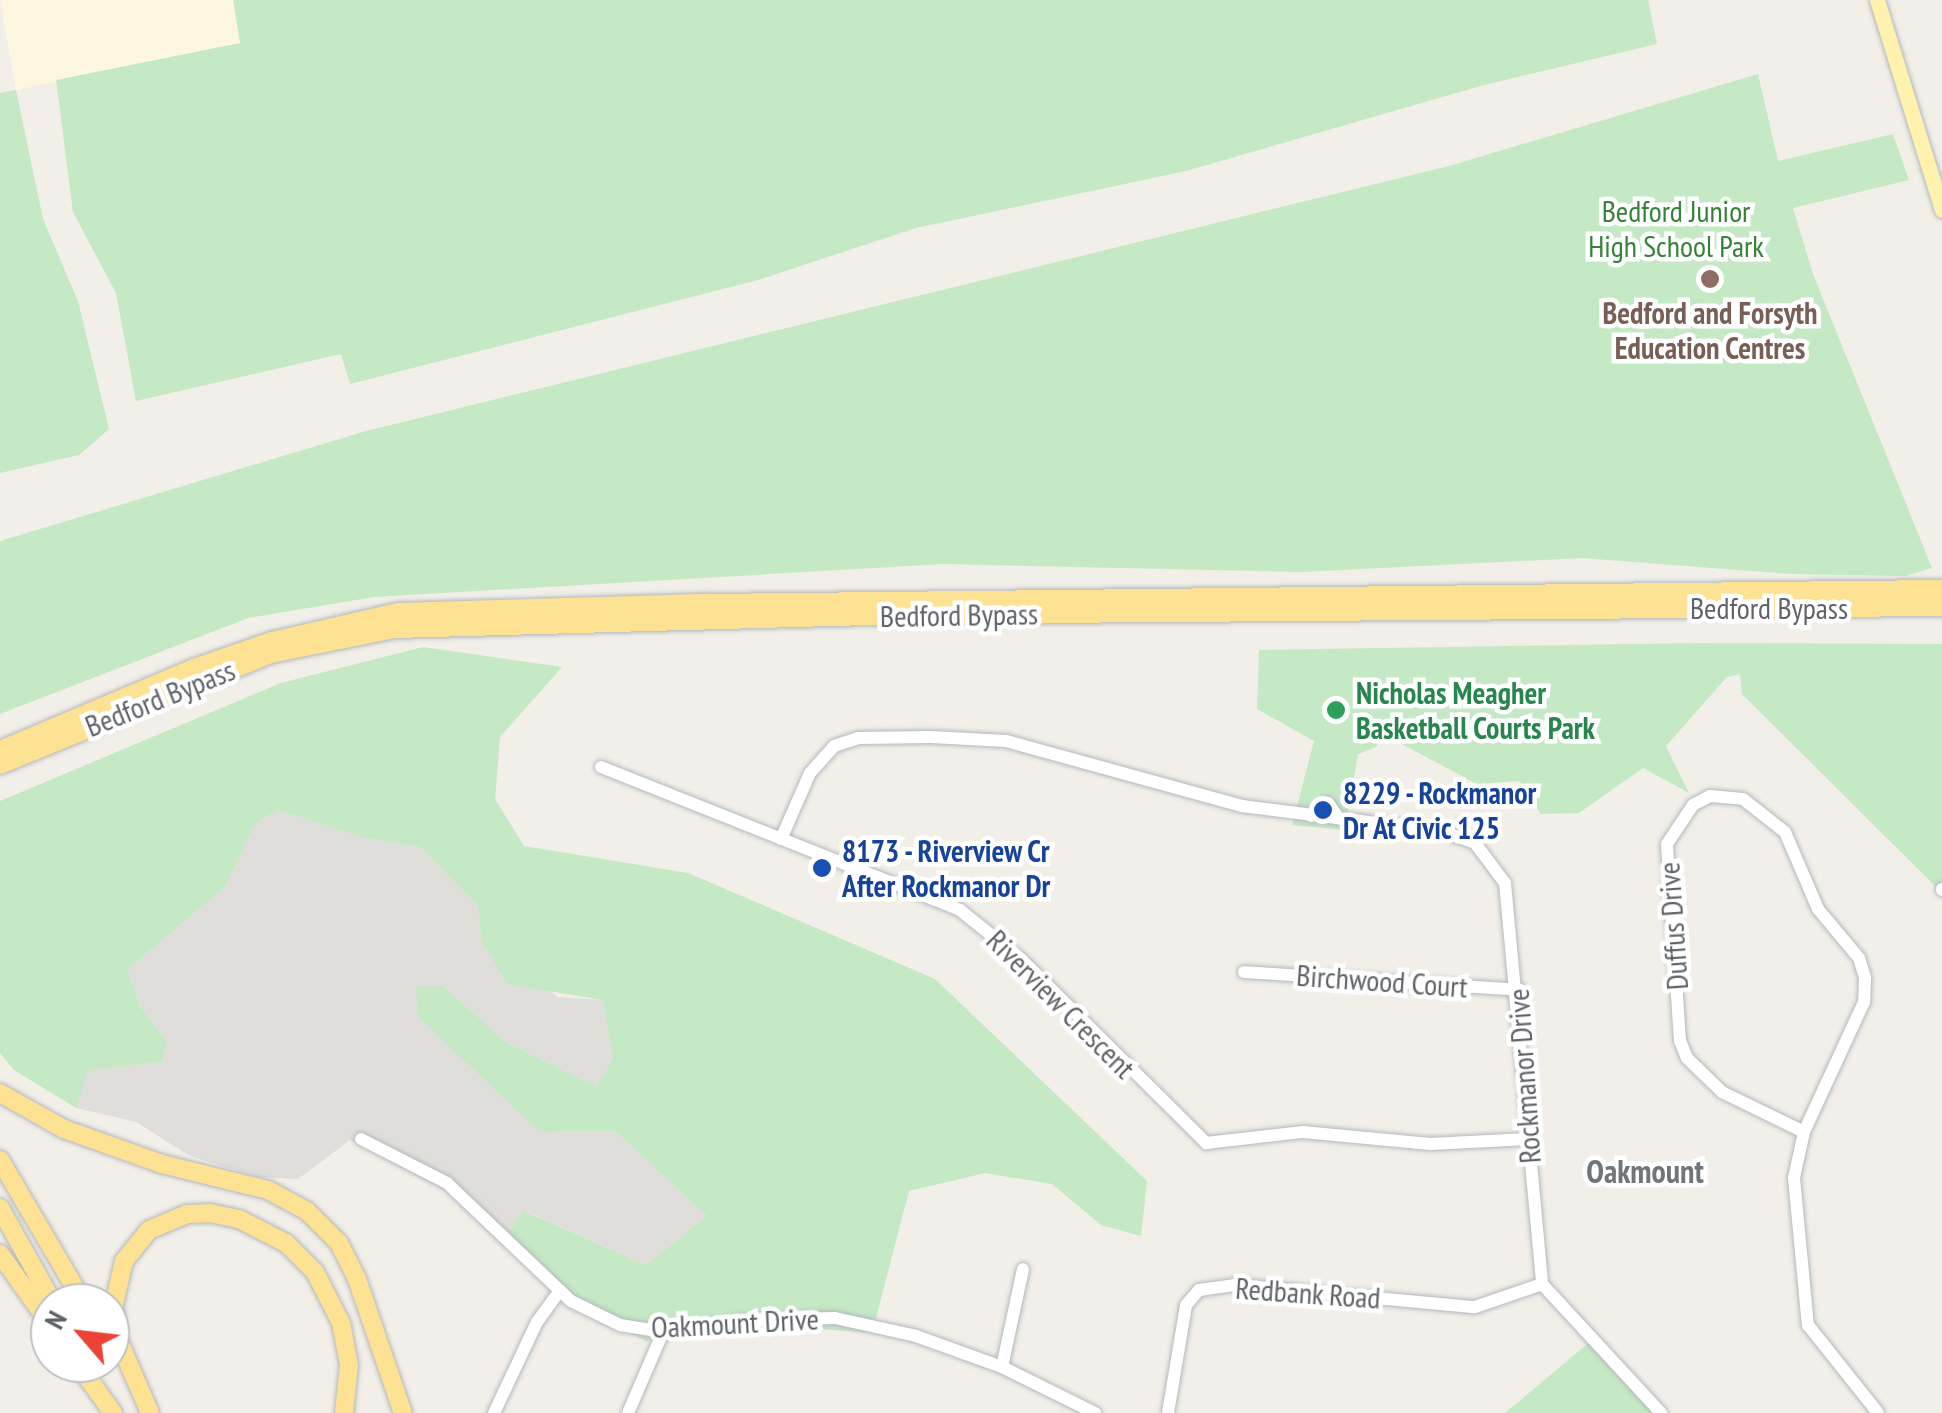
<!DOCTYPE html>
<style>
body{margin:0}
#map{position:relative;width:1942px;height:1413px;overflow:hidden;background:#f1efe8;font-family:"PT Sans Narrow",sans-serif}
div>[style]{position:absolute}
.commercial>*{inset:0;background:#fef7e0}
.industrial>*{inset:0;background:#e0deda}
.green>*{inset:0;background:#c5e8c5}
.roads{filter:drop-shadow(0 0 2px #b5b8bc) drop-shadow(0 0 2px #b5b8bc)}
.minor>*{height:12px;margin:-6px;padding:0 6px;transform-origin:6px;border-radius:6px;background:#fff}
.major>*{height:15px;margin:-7.5px;padding:0 7.5px;transform-origin:7.5px;border-radius:7.5px;background:#fff2af}
.highway>*{height:18px;margin:-9px;padding:0 9px;transform-origin:9px;border-radius:9px;background:#fde293}
.dots>*{width:28px;height:28px;translate:-50% -50%;box-sizing:border-box;border:5px solid #fff;border-radius:50%}
span{translate:-50% -50%;white-space:nowrap;text-align:center;line-height:1.15;-webkit-text-stroke:9px #fff;paint-order:stroke}
.park-label{font-size:30px;color:#348238}
.education-label{font-size:30px;color:#785e54;font-weight:700}
.street-label{font-size:30px;color:#5f6368}
.leisure-label{font-size:30px;color:#27864d;font-weight:700}
.left{translate:0 -50%;text-align:left}
.transit-label{font-size:30px;color:#164399;font-weight:700}
.neighbourhood-label{font-size:32px;color:#70757a;font-weight:700}
.north{position:absolute;left:30px;top:1283px;width:100px;height:100px;box-sizing:border-box;background:#fff;border:2px solid #bfc1c3;border-radius:50%;rotate:298deg;font-size:28px;font-weight:700;line-height:40px;text-align:center;color:#5f6368}
.north::after{content:'';display:block;margin:auto;width:35px;height:45px;background:#ea4335;clip-path:polygon(50% 0,100% 100%,50% 72%,0 100%)}
</style>
<div id="map">
<div class="commercial">
<i style="clip-path:polygon(0 0,233px 0,241px 43px,16px 90px)"></i>
</div>
<div class="industrial">
<i style="clip-path:polygon(278px 810px,364px 838px,420px 847px,478px 906px,481px 939px,558px 997px,602px 1000px,613px 1057px,597px 1087px,506px 1042px,443px 986px,416px 988px,539px 1132px,615px 1131px,707px 1216px,646px 1265px,525px 1211px,501px 1239px,453px 1195px,350px 1140px,298px 1179px,258px 1177px,190px 1156px,136px 1122px,76px 1108px,87px 1070px,162px 1062px,168px 1042px,140px 1006px,128px 969px,224px 888px,255px 824px)"></i>
</div>
<div class="green">
<i style="clip-path:polygon(233px 0,1648px 0,1657px 44px,1484px 85px,1186px 171px,916px 228px,758px 280px,350px 384px,341px 354px,136px 401px,116px 293px,73px 212px,56px 80px,240px 43px)"></i>
<i style="clip-path:polygon(1758px 74px,1778px 161px,1893px 134px,1909px 180px,1793px 208px,1813px 274px,1932px 568px,1905px 576px,1790px 574px,1582px 558px,1302px 572px,943px 564px,374px 597px,248px 618px,0 714px,0 541px,366px 431px,1449px 166px)"></i>
<i style="clip-path:polygon(16px 90px,43px 219px,78px 301px,109px 429px,79px 455px,0 473px,0 93px)"></i>
<i style="clip-path:polygon(1697px 643px,1942px 644px,1942px 893px,1742px 694px,1740px 674px,1727px 677px,1666px 746px,1689px 793px,1643px 768px,1579px 813px,1541px 814px,1519px 781px,1477px 784px,1383px 734px,1376px 747px,1358px 754px,1345px 830px,1292px 825px,1314px 741px,1257px 709px,1259px 650px)"></i>
<i style="clip-path:polygon(423px 647px,562px 667px,500px 737px,495px 799px,524px 846px,688px 873px,935px 979px,1147px 1181px,1141px 1236px,1101px 1225px,1052px 1184px,985px 1173px,909px 1191px,872px 1333px,795px 1327px,646px 1341px,570px 1303px,501px 1240px,524px 1211px,646px 1265px,707px 1216px,615px 1131px,539px 1132px,418px 1016px,416px 987px,443px 986px,506px 1042px,597px 1087px,613px 1057px,602px 1000px,507px 984px,481px 939px,478px 906px,420px 847px,364px 838px,278px 810px,255px 824px,224px 888px,128px 969px,140px 1006px,168px 1042px,162px 1062px,88px 1070px,76px 1108px,14px 1070px,0 1053px,0 801px,281px 683px)"></i>
<i style="clip-path:polygon(1592px 1340px,1656px 1413px,1505px 1413px)"></i>
</div>
<div class="roads">
<div class="minor">
<i style="left:601px;top:767px;width:386px;rotate:21.7deg"></i>
<i style="left:960px;top:910px;width:80px;rotate:38.9deg"></i>
<i style="left:1022px;top:960px;width:260px;rotate:44.8deg"></i>
<i style="left:1206px;top:1143px;width:98px;rotate:-6.5deg"></i>
<i style="left:1303px;top:1132px;width:128px;rotate:5.4deg"></i>
<i style="left:1430px;top:1144px;width:98px;rotate:-2.9deg"></i>
<i style="left:1311px;top:816px;width:21px;rotate:-37deg"></i>
<i style="left:1328px;top:803px;width:19px;rotate:55deg"></i>
<i style="left:781px;top:839px;width:72px;rotate:-66.3deg"></i>
<i style="left:810px;top:773px;width:36px;rotate:-48deg"></i>
<i style="left:834px;top:746px;width:25px;rotate:-18deg"></i>
<i style="left:858px;top:738px;width:73px;rotate:-0.8deg"></i>
<i style="left:931px;top:737px;width:75px;rotate:3.1deg"></i>
<i style="left:1006px;top:741px;width:245px;rotate:15.4deg"></i>
<i style="left:1242px;top:806px;width:201px;rotate:7.2deg"></i>
<i style="left:1441px;top:831px;width:36px;rotate:19deg"></i>
<i style="left:1475px;top:843px;width:50px;rotate:53.1deg"></i>
<i style="left:1505px;top:883px;width:403px;rotate:84.7deg"></i>
<i style="left:1542px;top:1284px;width:176px;rotate:47.3deg"></i>
<i style="left:1942px;top:889px;width:1px;rotate:90deg"></i>
<i style="left:1244px;top:972px;width:277px;rotate:3.7deg"></i>
<i style="left:1804px;top:1132px;width:91px;rotate:-154deg"></i>
<i style="left:1722px;top:1092px;width:49px;rotate:-135.8deg"></i>
<i style="left:1687px;top:1058px;width:18px;rotate:-112deg"></i>
<i style="left:1680px;top:1041px;width:197px;rotate:-93.8deg"></i>
<i style="left:1667px;top:844px;width:47px;rotate:-56.3deg"></i>
<i style="left:1693px;top:805px;width:19px;rotate:-28deg"></i>
<i style="left:1710px;top:796px;width:33px;rotate:5deg"></i>
<i style="left:1743px;top:799px;width:53px;rotate:38.2deg"></i>
<i style="left:1785px;top:832px;width:84px;rotate:66.8deg"></i>
<i style="left:1818px;top:909px;width:64px;rotate:50.1deg"></i>
<i style="left:1859px;top:958px;width:21px;rotate:73deg"></i>
<i style="left:1865px;top:978px;width:24px;rotate:92deg"></i>
<i style="left:1864px;top:1002px;width:143px;rotate:114.8deg"></i>
<i style="left:1804px;top:1132px;width:47px;rotate:102.3deg"></i>
<i style="left:1794px;top:1178px;width:148px;rotate:84.6deg"></i>
<i style="left:1808px;top:1325px;width:112px;rotate:51.5deg"></i>
<i style="left:361px;top:1139px;width:97px;rotate:27.1deg"></i>
<i style="left:447px;top:1183px;width:171px;rotate:43.6deg"></i>
<i style="left:571px;top:1301px;width:55px;rotate:26.1deg"></i>
<i style="left:620px;top:1325px;width:44px;rotate:9.2deg"></i>
<i style="left:663px;top:1332px;width:89px;rotate:-7.8deg"></i>
<i style="left:751px;top:1320px;width:84px;rotate:-1.4deg"></i>
<i style="left:835px;top:1318px;width:83px;rotate:12.5deg"></i>
<i style="left:916px;top:1336px;width:91px;rotate:19.8deg"></i>
<i style="left:1002px;top:1367px;width:104px;rotate:26.3deg"></i>
<i style="left:1002px;top:1367px;width:100px;rotate:-77.9deg"></i>
<i style="left:494px;top:1413px;width:101px;rotate:-64.7deg"></i>
<i style="left:537px;top:1322px;width:39px;rotate:-54deg"></i>
<i style="left:628px;top:1413px;width:88px;rotate:-66.6deg"></i>
<i style="left:1168px;top:1413px;width:109px;rotate:-80.5deg"></i>
<i style="left:1186px;top:1305px;width:20px;rotate:-49deg"></i>
<i style="left:1199px;top:1290px;width:37px;rotate:-8deg"></i>
<i style="left:1236px;top:1285px;width:240px;rotate:5.3deg"></i>
<i style="left:1475px;top:1307px;width:71px;rotate:-18.9deg"></i>
</div>
<div class="major">
<i style="left:1877px;top:0;width:220px;rotate:72.8deg"></i>
</div>
<div class="highway">
<i style="left:0;top:750px;width:211px;rotate:-22.9deg"></i>
<i style="left:194px;top:668px;width:83px;rotate:-19.1deg"></i>
<i style="left:272px;top:641px;width:129px;rotate:-13deg"></i>
<i style="left:398px;top:612px;width:310px;rotate:-1.7deg"></i>
<i style="left:708px;top:603px;width:1234px;rotate:-0.65deg"></i>
<i style="left:0;top:765px;width:293px;rotate:-22.3deg"></i>
<i style="left:271px;top:654px;width:126px;rotate:-11.5deg"></i>
<i style="left:394px;top:629px;width:511px;rotate:-1.57deg"></i>
<i style="left:905px;top:615px;width:1037px;rotate:-0.44deg"></i>
<i style="left:0;top:1093px;width:73px;rotate:29.4deg"></i>
<i style="left:64px;top:1129px;width:104px;rotate:19.7deg"></i>
<i style="left:162px;top:1164px;width:109px;rotate:13.8deg"></i>
<i style="left:268px;top:1190px;width:44px;rotate:28.3deg"></i>
<i style="left:307px;top:1211px;width:45px;rotate:45deg"></i>
<i style="left:339px;top:1243px;width:40px;rotate:63.4deg"></i>
<i style="left:357px;top:1279px;width:142px;rotate:71.1deg"></i>
<i style="left:0;top:1160px;width:166px;rotate:59.6deg"></i>
<i style="left:0;top:1208px;width:109px;rotate:60.8deg"></i>
<i style="left:0;top:1254px;width:86px;rotate:54.5deg"></i>
<i style="left:77px;top:1363px;width:62px;rotate:54.2deg"></i>
<i style="left:150px;top:1413px;width:81px;rotate:-113.4deg"></i>
<i style="left:118px;top:1339px;width:35px;rotate:-97deg"></i>
<i style="left:114px;top:1304px;width:44px;rotate:-76.9deg"></i>
<i style="left:124px;top:1261px;width:40px;rotate:-51deg"></i>
<i style="left:149px;top:1230px;width:41px;rotate:-22.8deg"></i>
<i style="left:187px;top:1214px;width:23px;rotate:-2deg"></i>
<i style="left:210px;top:1213px;width:30px;rotate:12deg"></i>
<i style="left:239px;top:1219px;width:53px;rotate:27.1deg"></i>
<i style="left:286px;top:1243px;width:41px;rotate:45deg"></i>
<i style="left:315px;top:1272px;width:57px;rotate:63deg"></i>
<i style="left:341px;top:1323px;width:43px;rotate:79.2deg"></i>
<i style="left:349px;top:1365px;width:48px;rotate:95.9deg"></i>
</div>
</div>
<div class="dots">
<i style="left:1710px;top:279px;background:#8d6e63"></i>
<i style="left:1336px;top:710px;background:#2e9e5b"></i>
<i style="left:1323px;top:810px;background:#1a4fb4"></i>
<i style="left:822px;top:868px;background:#1a4fb4"></i>
</div>
<div class="park-label">
<span style="left:1676px;top:228px">Bedford Junior<br>High School Park</span>
</div>
<div class="education-label">
<span style="left:1710px;top:330px">Bedford and Forsyth<br>Education Centres</span>
</div>
<div class="street-label">
<span style="left:1769px;top:608px">Bedford Bypass</span>
<span style="left:959px;top:615px;rotate:-1deg">Bedford Bypass</span>
<span style="left:160px;top:698px;rotate:-22deg">Bedford Bypass</span>
<span style="left:1673px;top:926px;rotate:-94deg">Duffus Drive</span>
<span style="left:1382px;top:981px;rotate:4deg">Birchwood Court</span>
<span style="left:1061px;top:1004px;rotate:45deg">Riverview Crescent</span>
<span style="left:1524px;top:1076px;rotate:-94deg">Rockmanor Drive</span>
<span style="left:1308px;top:1293px;rotate:4deg">Redbank Road</span>
<span style="left:735px;top:1323px;rotate:-3deg">Oakmount Drive</span>
</div>
<div class="leisure-label">
<span class="left" style="left:1356px;top:710px">Nicholas Meagher<br>Basketball Courts Park</span>
</div>
<div class="transit-label">
<span class="left" style="left:1343px;top:810px">8229 - Rockmanor<br>Dr At Civic 125</span>
<span class="left" style="left:842px;top:868px">8173 - Riverview Cr<br>After Rockmanor Dr</span>
</div>
<div class="neighbourhood-label">
<span style="left:1645px;top:1171px">Oakmount</span>
</div>
<div class="north">N</div>
</div>
